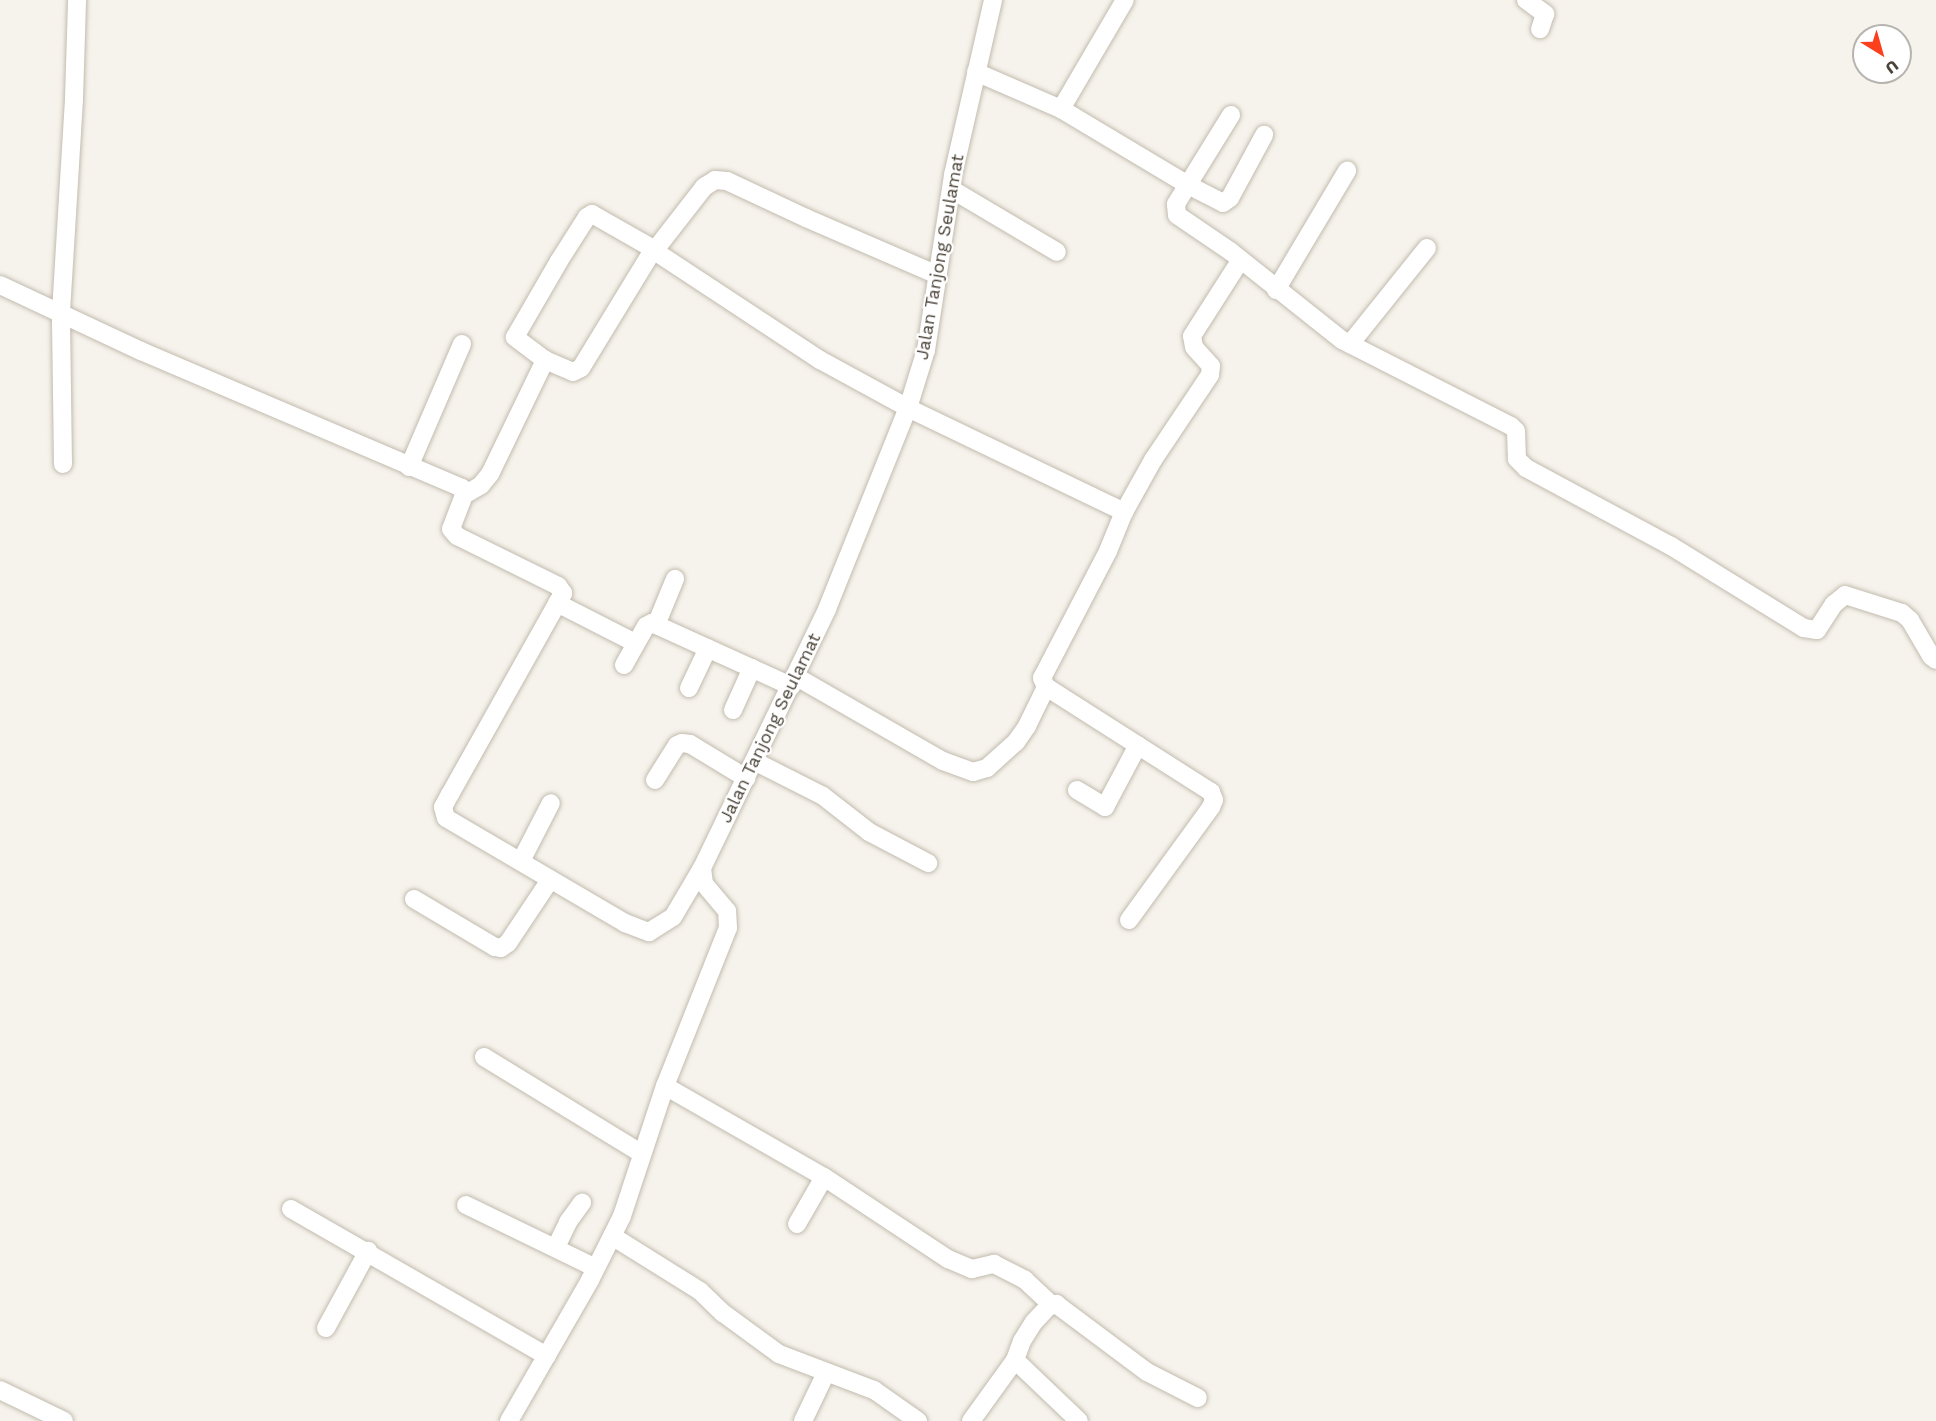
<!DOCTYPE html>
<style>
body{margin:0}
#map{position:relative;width:1936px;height:1421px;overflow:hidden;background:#f6f3ec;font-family:"Work Sans",sans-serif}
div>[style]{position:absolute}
.roads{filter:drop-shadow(0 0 2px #c2bbae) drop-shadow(0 0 2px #c2bbae)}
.minor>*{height:18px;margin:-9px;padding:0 9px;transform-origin:9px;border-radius:9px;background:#fff}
span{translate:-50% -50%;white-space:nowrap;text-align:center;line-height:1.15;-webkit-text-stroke:4.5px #fff;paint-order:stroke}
.street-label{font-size:18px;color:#4b4439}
.north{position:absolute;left:1852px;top:24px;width:60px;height:60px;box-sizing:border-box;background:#fff;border:2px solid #b7b4b0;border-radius:50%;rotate:143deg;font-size:16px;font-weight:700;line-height:24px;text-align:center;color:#4b4439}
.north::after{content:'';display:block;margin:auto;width:21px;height:27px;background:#fc3f1d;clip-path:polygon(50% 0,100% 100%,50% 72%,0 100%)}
</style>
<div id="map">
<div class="roads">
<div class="minor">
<i style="left:1526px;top:0;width:24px;rotate:36deg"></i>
<i style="left:1545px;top:14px;width:16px;rotate:108deg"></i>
<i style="left:976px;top:72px;width:93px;rotate:23.5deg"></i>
<i style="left:1061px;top:109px;width:148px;rotate:30.9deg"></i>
<i style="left:1188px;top:185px;width:39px;rotate:27deg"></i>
<i style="left:1223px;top:203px;width:9px;rotate:-36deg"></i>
<i style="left:1230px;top:198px;width:72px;rotate:-61.6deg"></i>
<i style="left:1061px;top:109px;width:126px;rotate:-59.6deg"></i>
<i style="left:1231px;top:115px;width:105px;rotate:121.7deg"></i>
<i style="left:1176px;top:204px;width:11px;rotate:85deg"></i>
<i style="left:1177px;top:215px;width:64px;rotate:34.2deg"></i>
<i style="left:1230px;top:251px;width:143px;rotate:38.5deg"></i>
<i style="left:1342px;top:340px;width:190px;rotate:27deg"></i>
<i style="left:1511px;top:426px;width:7px;rotate:45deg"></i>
<i style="left:1516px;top:431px;width:28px;rotate:88deg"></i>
<i style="left:1517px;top:459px;width:13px;rotate:45deg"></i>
<i style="left:1526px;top:468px;width:165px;rotate:28.3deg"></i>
<i style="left:1671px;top:546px;width:156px;rotate:31.7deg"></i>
<i style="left:1804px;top:628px;width:13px;rotate:9deg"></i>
<i style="left:1817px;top:630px;width:31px;rotate:-57deg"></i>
<i style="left:1834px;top:604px;width:14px;rotate:-39deg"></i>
<i style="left:1845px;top:595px;width:60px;rotate:17.5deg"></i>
<i style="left:1902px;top:613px;width:11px;rotate:41deg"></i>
<i style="left:1910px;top:620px;width:42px;rotate:59.7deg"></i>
<i style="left:1931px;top:656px;width:6px;rotate:39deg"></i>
<i style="left:951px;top:189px;width:123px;rotate:30.7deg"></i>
<i style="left:0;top:285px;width:156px;rotate:25.1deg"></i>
<i style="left:141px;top:351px;width:349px;rotate:23.1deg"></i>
<i style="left:462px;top:488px;width:7px;rotate:74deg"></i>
<i style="left:464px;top:495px;width:36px;rotate:111deg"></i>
<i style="left:451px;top:529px;width:9px;rotate:49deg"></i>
<i style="left:457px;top:536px;width:113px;rotate:26.3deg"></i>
<i style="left:558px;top:586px;width:9px;rotate:54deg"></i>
<i style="left:563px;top:593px;width:231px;rotate:119.3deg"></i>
<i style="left:450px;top:794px;width:15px;rotate:118deg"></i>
<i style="left:443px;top:807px;width:11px;rotate:75deg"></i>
<i style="left:446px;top:818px;width:208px;rotate:30.4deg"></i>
<i style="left:625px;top:923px;width:26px;rotate:21deg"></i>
<i style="left:649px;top:932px;width:28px;rotate:-32deg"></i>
<i style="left:673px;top:917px;width:57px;rotate:-59.4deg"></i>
<i style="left:1276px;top:290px;width:139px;rotate:-59.2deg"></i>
<i style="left:1350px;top:344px;width:123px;rotate:-51.3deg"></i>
<i style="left:545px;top:360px;width:30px;rotate:23deg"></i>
<i style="left:573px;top:372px;width:9px;rotate:-27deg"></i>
<i style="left:581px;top:368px;width:138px;rotate:-58.6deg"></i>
<i style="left:653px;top:250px;width:200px;rotate:33.4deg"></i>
<i style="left:820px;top:360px;width:100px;rotate:28.6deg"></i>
<i style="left:908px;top:408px;width:240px;rotate:25.7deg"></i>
<i style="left:63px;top:464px;width:152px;rotate:-90.8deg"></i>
<i style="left:61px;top:312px;width:214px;rotate:-86.5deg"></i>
<i style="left:74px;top:98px;width:98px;rotate:-88.2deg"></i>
<i style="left:409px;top:467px;width:134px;rotate:-66.7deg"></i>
<i style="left:464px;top:495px;width:20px;rotate:-30deg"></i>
<i style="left:481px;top:485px;width:14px;rotate:-51deg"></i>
<i style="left:490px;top:474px;width:127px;rotate:-64.2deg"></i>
<i style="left:545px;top:360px;width:38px;rotate:-143deg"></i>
<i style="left:515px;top:337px;width:88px;rotate:-59.9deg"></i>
<i style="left:559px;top:261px;width:52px;rotate:-57.5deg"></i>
<i style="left:587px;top:217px;width:6px;rotate:-31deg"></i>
<i style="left:592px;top:214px;width:73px;rotate:29.7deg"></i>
<i style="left:655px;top:250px;width:80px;rotate:-52.1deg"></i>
<i style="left:704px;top:187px;width:13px;rotate:-32deg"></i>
<i style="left:715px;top:180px;width:12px;rotate:5deg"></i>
<i style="left:727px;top:181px;width:87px;rotate:25.1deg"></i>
<i style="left:806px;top:218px;width:144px;rotate:23.4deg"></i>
<i style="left:557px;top:603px;width:88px;rotate:27.1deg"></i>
<i style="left:656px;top:625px;width:50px;rotate:-67.6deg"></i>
<i style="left:624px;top:665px;width:45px;rotate:-60.6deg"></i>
<i style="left:646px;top:626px;width:7px;rotate:-27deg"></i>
<i style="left:652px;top:623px;width:153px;rotate:24.4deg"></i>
<i style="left:795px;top:676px;width:171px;rotate:29.9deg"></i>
<i style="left:943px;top:761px;width:32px;rotate:20deg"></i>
<i style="left:973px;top:772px;width:15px;rotate:-16deg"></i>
<i style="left:987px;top:768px;width:39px;rotate:-42deg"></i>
<i style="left:1016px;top:742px;width:19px;rotate:-55deg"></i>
<i style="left:1027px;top:726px;width:43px;rotate:-64deg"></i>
<i style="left:689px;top:688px;width:44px;rotate:-64.6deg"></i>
<i style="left:733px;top:710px;width:46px;rotate:-65.7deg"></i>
<i style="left:754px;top:761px;width:77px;rotate:26.9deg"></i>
<i style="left:823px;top:796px;width:58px;rotate:38deg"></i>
<i style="left:869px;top:832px;width:67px;rotate:27.7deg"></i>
<i style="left:655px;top:780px;width:41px;rotate:-57.8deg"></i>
<i style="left:677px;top:745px;width:5px;rotate:-22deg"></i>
<i style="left:682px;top:743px;width:8px;rotate:7deg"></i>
<i style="left:690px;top:744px;width:66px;rotate:31.3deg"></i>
<i style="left:1077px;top:790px;width:33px;rotate:31deg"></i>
<i style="left:1105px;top:807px;width:70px;rotate:-62deg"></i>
<i style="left:521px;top:861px;width:65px;rotate:-62.7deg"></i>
<i style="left:414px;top:899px;width:94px;rotate:30.7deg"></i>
<i style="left:495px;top:947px;width:6px;rotate:9deg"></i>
<i style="left:501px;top:948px;width:9px;rotate:-36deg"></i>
<i style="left:508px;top:943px;width:76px;rotate:-56.3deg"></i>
<i style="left:1129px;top:920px;width:140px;rotate:-54deg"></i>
<i style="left:1211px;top:807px;width:8px;rotate:-67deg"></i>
<i style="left:1214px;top:800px;width:9px;rotate:-111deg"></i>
<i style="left:1211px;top:792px;width:196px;rotate:-147.5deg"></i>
<i style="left:1046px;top:687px;width:10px;rotate:-114deg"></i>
<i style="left:1042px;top:678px;width:143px;rotate:-62.5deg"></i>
<i style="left:1108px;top:551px;width:42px;rotate:-67.7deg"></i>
<i style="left:1124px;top:512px;width:60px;rotate:-60.9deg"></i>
<i style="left:1153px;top:460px;width:102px;rotate:-56.2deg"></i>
<i style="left:1210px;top:375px;width:9px;rotate:-84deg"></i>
<i style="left:1211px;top:366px;width:25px;rotate:-132deg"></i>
<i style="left:1194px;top:347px;width:11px;rotate:-100deg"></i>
<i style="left:1192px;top:336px;width:89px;rotate:-57.4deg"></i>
<i style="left:484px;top:1057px;width:185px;rotate:31.5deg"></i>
<i style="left:665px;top:1086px;width:183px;rotate:29.8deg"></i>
<i style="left:824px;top:1177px;width:149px;rotate:33.5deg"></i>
<i style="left:948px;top:1259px;width:26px;rotate:23deg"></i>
<i style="left:972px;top:1269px;width:23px;rotate:-13deg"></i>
<i style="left:994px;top:1264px;width:35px;rotate:27deg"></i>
<i style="left:1025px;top:1280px;width:37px;rotate:43deg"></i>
<i style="left:466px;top:1205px;width:144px;rotate:25.9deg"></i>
<i style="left:291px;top:1209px;width:295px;rotate:29.9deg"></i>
<i style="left:797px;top:1224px;width:54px;rotate:-60.1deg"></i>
<i style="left:612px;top:1236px;width:104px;rotate:32deg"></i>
<i style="left:700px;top:1291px;width:32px;rotate:44deg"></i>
<i style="left:723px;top:1313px;width:69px;rotate:36.2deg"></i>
<i style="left:779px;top:1354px;width:102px;rotate:20.8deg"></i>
<i style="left:874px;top:1390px;width:54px;rotate:35.2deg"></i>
<i style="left:556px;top:1247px;width:28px;rotate:-64deg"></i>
<i style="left:568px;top:1222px;width:24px;rotate:-54deg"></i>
<i style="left:326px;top:1328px;width:88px;rotate:-61.4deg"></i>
<i style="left:1015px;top:1360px;width:88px;rotate:43.6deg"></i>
<i style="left:0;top:1390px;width:71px;rotate:25.8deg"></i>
<i style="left:509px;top:1421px;width:163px;rotate:-60.1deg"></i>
<i style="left:590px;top:1280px;width:72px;rotate:-63.4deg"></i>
<i style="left:622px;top:1216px;width:137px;rotate:-71.7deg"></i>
<i style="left:665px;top:1086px;width:170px;rotate:-68.3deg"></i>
<i style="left:728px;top:928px;width:17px;rotate:-93deg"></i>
<i style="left:727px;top:911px;width:35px;rotate:-130deg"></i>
<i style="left:704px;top:884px;width:16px;rotate:-97deg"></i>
<i style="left:702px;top:868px;width:288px;rotate:-64.2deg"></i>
<i style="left:827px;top:609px;width:217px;rotate:-68.1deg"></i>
<i style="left:908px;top:408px;width:61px;rotate:-72.8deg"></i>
<i style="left:926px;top:350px;width:177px;rotate:-81.2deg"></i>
<i style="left:953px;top:175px;width:180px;rotate:-77.1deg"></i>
<i style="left:803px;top:1421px;width:53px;rotate:-64.4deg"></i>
<i style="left:971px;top:1421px;width:75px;rotate:-54.2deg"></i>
<i style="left:1015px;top:1360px;width:20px;rotate:-70deg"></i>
<i style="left:1022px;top:1341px;width:22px;rotate:-58deg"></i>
<i style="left:1034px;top:1322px;width:21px;rotate:-47deg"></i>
<i style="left:1048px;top:1307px;width:9px;rotate:-21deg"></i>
<i style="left:1056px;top:1304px;width:114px;rotate:36.8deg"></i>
<i style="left:1147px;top:1372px;width:57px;rotate:27deg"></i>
</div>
</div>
<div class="street-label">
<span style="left:940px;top:257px;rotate:-80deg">Jalan Tanjong Seulamat</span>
<span style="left:770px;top:728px;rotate:-64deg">Jalan Tanjong Seulamat</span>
</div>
<div class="north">U</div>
</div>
